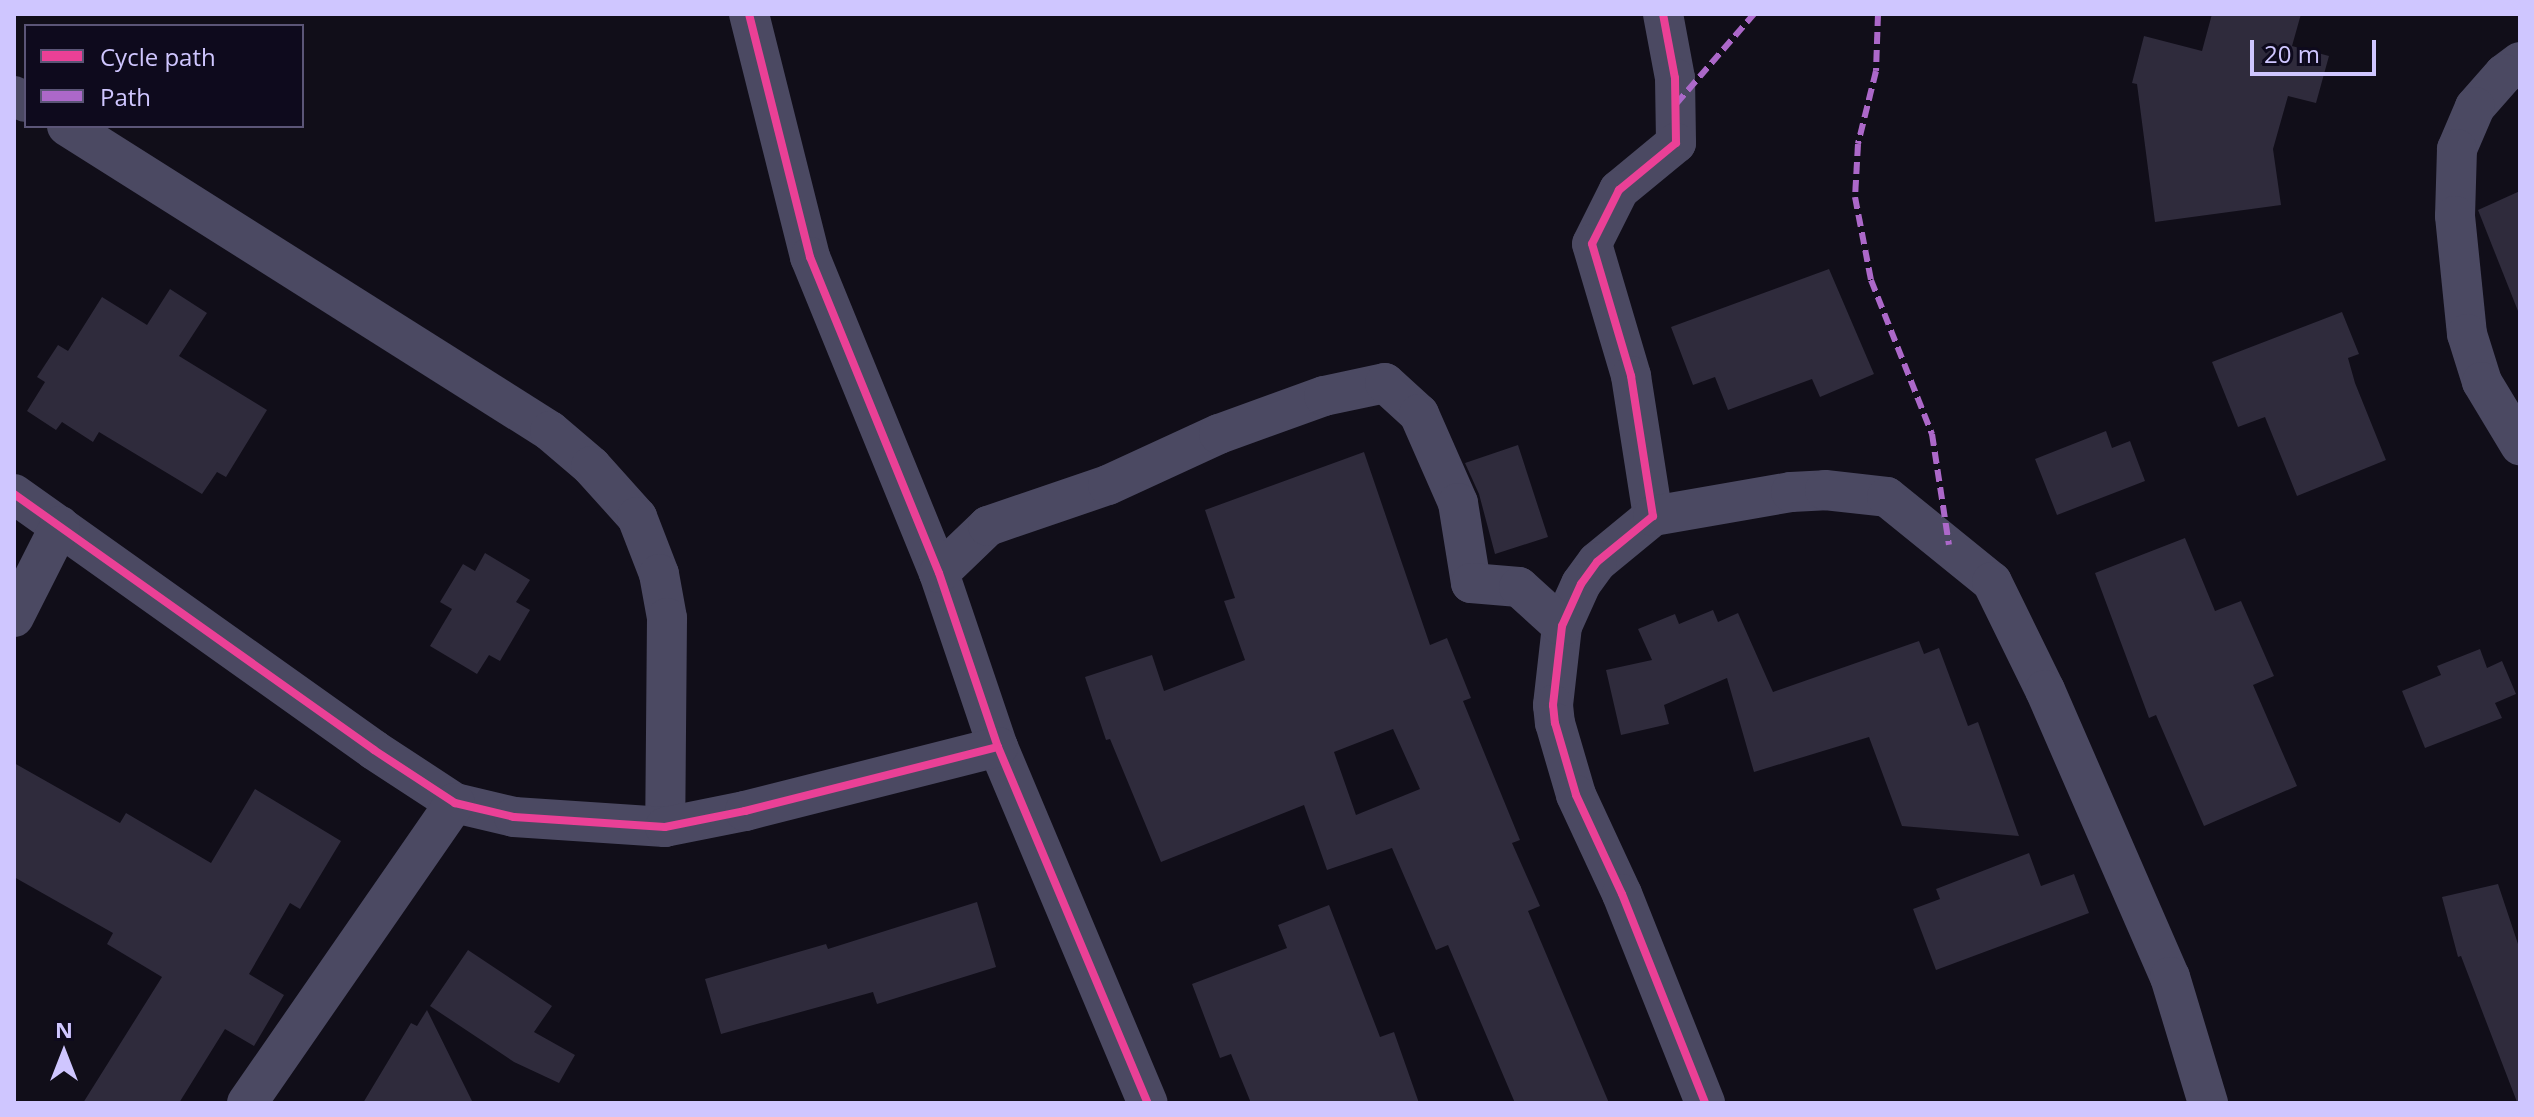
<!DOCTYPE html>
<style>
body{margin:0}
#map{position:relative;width:2534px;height:1117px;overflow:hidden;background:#110e19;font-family:"Open Sans",sans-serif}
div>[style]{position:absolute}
.building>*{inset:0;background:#2f2b3c}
.street>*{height:40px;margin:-20px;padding:0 20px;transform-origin:20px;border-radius:20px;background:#4b4962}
.quiet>*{height:6px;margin-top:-3px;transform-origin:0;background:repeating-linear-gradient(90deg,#ac68c9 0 12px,transparent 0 18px)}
.cycleway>*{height:8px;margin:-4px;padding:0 4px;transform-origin:4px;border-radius:4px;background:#ea4096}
span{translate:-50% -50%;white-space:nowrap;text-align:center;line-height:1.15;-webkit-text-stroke:6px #0e0a1d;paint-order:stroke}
.frame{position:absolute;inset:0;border:16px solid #cfc6ff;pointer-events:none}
.legend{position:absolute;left:24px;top:24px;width:280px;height:104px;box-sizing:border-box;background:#0e0a1d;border:2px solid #5b5577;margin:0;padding:10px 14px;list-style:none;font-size:24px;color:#cfc6ff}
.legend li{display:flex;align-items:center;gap:16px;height:40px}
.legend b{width:40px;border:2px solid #5b5577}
.north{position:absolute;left:24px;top:1013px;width:80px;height:80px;-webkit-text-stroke:6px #0e0a1d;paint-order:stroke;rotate:0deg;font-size:22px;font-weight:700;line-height:32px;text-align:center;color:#cfc6ff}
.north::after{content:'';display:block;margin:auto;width:28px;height:36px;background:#cfc6ff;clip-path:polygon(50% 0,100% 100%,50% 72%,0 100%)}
.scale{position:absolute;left:2250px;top:40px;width:126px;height:36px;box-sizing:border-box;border:4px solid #cfc6ff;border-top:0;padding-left:10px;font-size:24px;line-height:28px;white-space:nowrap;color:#cfc6ff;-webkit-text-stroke:6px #0e0a1d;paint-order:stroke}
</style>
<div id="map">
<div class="building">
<i style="clip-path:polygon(2212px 14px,2301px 14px,2292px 46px,2329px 56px,2316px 103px,2288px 96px,2273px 149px,2281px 205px,2155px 222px,2137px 84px,2132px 83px,2144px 36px,2202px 51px)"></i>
<i style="clip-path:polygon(2520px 191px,2520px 310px,2518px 311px,2478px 210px)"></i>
<i style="clip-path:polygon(1829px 269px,1874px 374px,1820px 397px,1812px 379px,1728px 410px,1715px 377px,1693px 385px,1671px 327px)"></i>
<i style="clip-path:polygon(170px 289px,207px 313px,179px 356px,267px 410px,226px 477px,217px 472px,202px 494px,99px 432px,93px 442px,62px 422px,56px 430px,27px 411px,45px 382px,37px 377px,58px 345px,68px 351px,102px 297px,147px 325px)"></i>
<i style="clip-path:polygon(2342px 312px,2359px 354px,2348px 358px,2355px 383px,2386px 460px,2297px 496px,2265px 417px,2238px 427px,2212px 362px)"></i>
<i style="clip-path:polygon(2106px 431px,2112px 448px,2130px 441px,2145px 481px,2057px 515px,2035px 459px)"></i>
<i style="clip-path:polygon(1518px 445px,1548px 537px,1495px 554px,1479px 494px,1465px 463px)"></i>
<i style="clip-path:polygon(evenodd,1364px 452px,1430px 645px,1447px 638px,1471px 698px,1463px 701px,1520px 840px,1512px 843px,1540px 906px,1528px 911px,1609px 1103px,1515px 1103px,1448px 945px,1436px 950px,1392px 848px,1327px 870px,1304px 805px,1161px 862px,1110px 739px,1106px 740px,1085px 677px,1152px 655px,1164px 691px,1245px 660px,1224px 601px,1235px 598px,1205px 510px,1364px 452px,1393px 729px,1420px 789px,1356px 815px,1334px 752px,1393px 729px)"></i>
<i style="clip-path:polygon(2185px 538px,2215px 611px,2241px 601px,2274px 676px,2253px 685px,2297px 786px,2204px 826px,2156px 715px,2149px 718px,2095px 573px)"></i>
<i style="clip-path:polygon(485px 553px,530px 580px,516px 602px,530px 610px,500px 661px,489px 655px,477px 674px,430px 646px,452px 609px,440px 602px,463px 564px,475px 571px)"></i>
<i style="clip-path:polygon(1713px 610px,1718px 622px,1738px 613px,1773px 692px,1919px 641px,1924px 654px,1939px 648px,1968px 726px,1978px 722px,2019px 836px,1902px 826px,1869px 737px,1754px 772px,1727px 678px,1664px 705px,1669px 724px,1621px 735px,1606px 670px,1652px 660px,1638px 629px,1675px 614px,1679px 624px)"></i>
<i style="clip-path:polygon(2480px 649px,2487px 668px,2502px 661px,2516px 694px,2495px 703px,2502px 718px,2425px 748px,2402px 691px,2441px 675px,2437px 666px)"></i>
<i style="clip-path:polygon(14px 763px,120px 823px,126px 813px,211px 863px,255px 789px,341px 841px,300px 909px,290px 903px,249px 974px,284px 995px,254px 1046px,225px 1029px,179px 1103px,83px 1103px,162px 977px,107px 944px,113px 933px,14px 877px)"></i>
<i style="clip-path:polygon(2029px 853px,2041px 886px,2074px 874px,2089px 913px,1936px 970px,1913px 909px,1940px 899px,1936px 889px)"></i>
<i style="clip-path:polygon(2498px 884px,2520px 950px,2520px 1102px,2517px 1102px,2461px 956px,2458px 957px,2442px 897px)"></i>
<i style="clip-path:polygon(977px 902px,996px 967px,877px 1004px,873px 992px,721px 1034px,705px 979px,826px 944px,828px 949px)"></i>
<i style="clip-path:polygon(1329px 905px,1380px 1037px,1394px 1032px,1419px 1103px,1251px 1103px,1231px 1054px,1220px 1058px,1192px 984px,1287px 948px,1278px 925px)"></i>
<i style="clip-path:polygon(468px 950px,552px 1006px,534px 1032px,575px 1055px,559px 1083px,514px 1062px,430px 1006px)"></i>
<i style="clip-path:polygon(427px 1010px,473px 1103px,363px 1103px,411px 1023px,417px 1026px)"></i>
</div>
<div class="street">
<i style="left:749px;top:14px;width:251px;rotate:75.9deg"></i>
<i style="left:810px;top:257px;width:341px;rotate:67.8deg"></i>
<i style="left:939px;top:573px;width:184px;rotate:71.3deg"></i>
<i style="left:998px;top:747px;width:386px;rotate:67.2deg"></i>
<i style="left:1663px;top:14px;width:65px;rotate:79.4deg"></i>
<i style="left:1675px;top:78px;width:65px;rotate:89.1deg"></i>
<i style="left:1676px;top:143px;width:74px;rotate:140.5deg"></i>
<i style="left:1619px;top:190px;width:60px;rotate:116.6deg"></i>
<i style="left:1592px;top:244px;width:138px;rotate:73.5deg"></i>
<i style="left:1631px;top:376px;width:142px;rotate:81.1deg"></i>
<i style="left:1653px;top:516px;width:72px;rotate:140.6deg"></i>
<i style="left:1597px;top:562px;width:27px;rotate:126deg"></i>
<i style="left:1581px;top:584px;width:46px;rotate:114.3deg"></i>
<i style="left:1562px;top:626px;width:80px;rotate:96.5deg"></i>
<i style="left:1553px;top:705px;width:18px;rotate:84deg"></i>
<i style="left:1555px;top:723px;width:75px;rotate:73.7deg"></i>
<i style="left:1576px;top:795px;width:109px;rotate:65.1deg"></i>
<i style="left:1622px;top:894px;width:225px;rotate:68.3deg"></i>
<i style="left:2520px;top:62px;width:20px;rotate:143deg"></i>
<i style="left:2504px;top:74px;width:44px;rotate:131.3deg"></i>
<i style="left:2475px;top:107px;width:46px;rotate:113.2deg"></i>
<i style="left:2457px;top:149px;width:67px;rotate:91.7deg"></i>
<i style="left:2455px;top:216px;width:119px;rotate:84.2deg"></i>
<i style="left:2467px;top:334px;width:50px;rotate:72.6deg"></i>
<i style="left:2482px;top:382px;width:74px;rotate:58.9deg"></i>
<i style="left:14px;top:96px;width:13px;rotate:27deg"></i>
<i style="left:67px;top:126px;width:571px;rotate:32.27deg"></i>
<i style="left:550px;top:431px;width:54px;rotate:40.5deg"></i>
<i style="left:591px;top:466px;width:69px;rotate:48deg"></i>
<i style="left:637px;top:517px;width:61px;rotate:68.9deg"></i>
<i style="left:659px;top:574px;width:45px;rotate:79.7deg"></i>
<i style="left:667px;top:618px;width:209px;rotate:90.5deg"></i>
<i style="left:14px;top:494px;width:442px;rotate:35.4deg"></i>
<i style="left:374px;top:750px;width:97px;rotate:33.2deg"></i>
<i style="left:455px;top:803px;width:61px;rotate:13.3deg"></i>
<i style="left:514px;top:817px;width:151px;rotate:3.8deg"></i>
<i style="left:665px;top:827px;width:82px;rotate:-11.3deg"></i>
<i style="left:745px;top:811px;width:261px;rotate:-14.2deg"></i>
<i style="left:1653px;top:516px;width:140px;rotate:-9.9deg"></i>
<i style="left:1791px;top:492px;width:34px;rotate:-3deg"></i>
<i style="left:1825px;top:490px;width:62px;rotate:6.4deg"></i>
<i style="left:1887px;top:497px;width:135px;rotate:39deg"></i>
<i style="left:1992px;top:582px;width:120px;rotate:63.9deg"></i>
<i style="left:2045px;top:690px;width:313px;rotate:66.5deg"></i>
<i style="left:2170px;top:977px;width:132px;rotate:73.2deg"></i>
<i style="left:939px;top:573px;width:68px;rotate:-43.8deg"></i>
<i style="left:988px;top:526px;width:127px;rotate:-18.9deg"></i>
<i style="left:1108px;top:485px;width:122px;rotate:-24.7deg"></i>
<i style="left:1219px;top:434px;width:112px;rotate:-19.9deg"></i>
<i style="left:1324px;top:396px;width:62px;rotate:-12deg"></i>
<i style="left:1385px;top:383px;width:46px;rotate:42.4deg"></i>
<i style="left:1419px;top:414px;width:97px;rotate:66.3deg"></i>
<i style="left:1458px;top:503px;width:81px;rotate:80.8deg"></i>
<i style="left:1471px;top:583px;width:48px;rotate:4.8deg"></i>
<i style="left:1519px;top:587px;width:58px;rotate:42.2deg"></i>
<i style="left:14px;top:617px;width:102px;rotate:-63.2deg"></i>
<i style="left:247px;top:1103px;width:365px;rotate:-55.3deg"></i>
</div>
<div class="quiet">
<i style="left:1878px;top:14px;width:57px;rotate:92deg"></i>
<i style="left:1876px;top:71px;width:75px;rotate:103.9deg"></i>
<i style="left:1858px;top:144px;width:53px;rotate:93.2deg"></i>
<i style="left:1855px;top:197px;width:85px;rotate:79.1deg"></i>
<i style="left:1871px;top:280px;width:166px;rotate:68.4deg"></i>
<i style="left:1932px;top:434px;width:112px;rotate:81.3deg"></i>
<i style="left:1676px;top:104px;width:119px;rotate:-49.1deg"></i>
</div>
<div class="cycleway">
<i style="left:749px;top:14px;width:251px;rotate:75.9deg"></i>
<i style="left:810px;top:257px;width:341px;rotate:67.8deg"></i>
<i style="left:939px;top:573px;width:184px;rotate:71.3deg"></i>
<i style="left:998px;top:747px;width:386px;rotate:67.2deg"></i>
<i style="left:1663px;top:14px;width:65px;rotate:79.4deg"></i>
<i style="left:1675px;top:78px;width:65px;rotate:89.1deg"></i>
<i style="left:1676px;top:143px;width:74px;rotate:140.5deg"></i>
<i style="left:1619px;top:190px;width:60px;rotate:116.6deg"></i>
<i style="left:1592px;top:244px;width:138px;rotate:73.5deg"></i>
<i style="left:1631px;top:376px;width:142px;rotate:81.1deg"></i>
<i style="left:1653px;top:516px;width:72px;rotate:140.6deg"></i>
<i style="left:1597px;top:562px;width:27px;rotate:126deg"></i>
<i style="left:1581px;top:584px;width:46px;rotate:114.3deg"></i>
<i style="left:1562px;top:626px;width:80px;rotate:96.5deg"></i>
<i style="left:1553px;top:705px;width:18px;rotate:84deg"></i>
<i style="left:1555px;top:723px;width:75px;rotate:73.7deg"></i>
<i style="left:1576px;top:795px;width:109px;rotate:65.1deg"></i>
<i style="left:1622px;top:894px;width:225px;rotate:68.3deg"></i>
<i style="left:14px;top:494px;width:442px;rotate:35.4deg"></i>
<i style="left:374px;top:750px;width:97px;rotate:33.2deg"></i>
<i style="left:455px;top:803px;width:61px;rotate:13.3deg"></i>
<i style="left:514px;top:817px;width:151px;rotate:3.8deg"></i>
<i style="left:665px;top:827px;width:82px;rotate:-11.3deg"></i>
<i style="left:745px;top:811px;width:261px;rotate:-14.2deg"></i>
</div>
<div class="frame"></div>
<ul class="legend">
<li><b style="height:10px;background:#ea4096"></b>Cycle path</li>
<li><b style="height:10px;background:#ac68c9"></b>Path</li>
</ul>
<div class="north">N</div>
<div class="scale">20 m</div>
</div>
